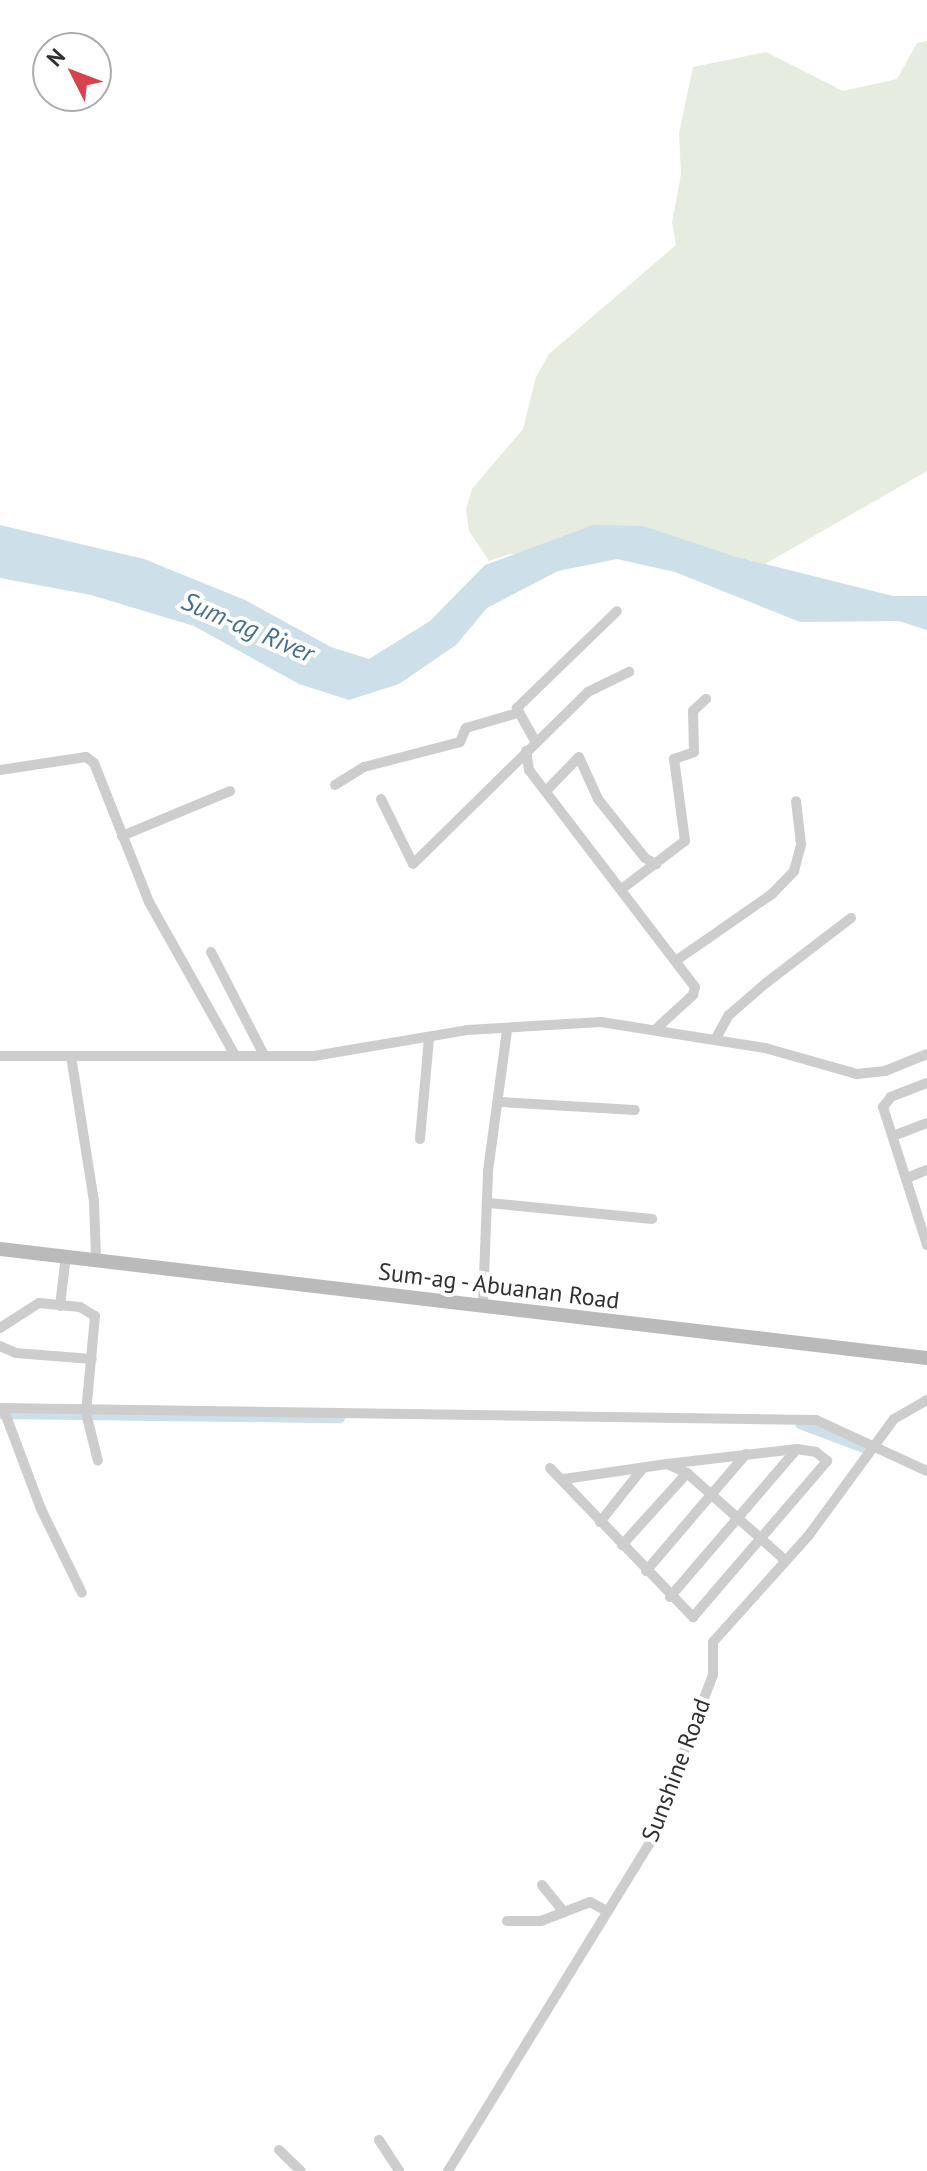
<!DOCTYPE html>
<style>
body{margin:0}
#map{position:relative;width:927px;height:2171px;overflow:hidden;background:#fff;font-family:"PT Sans",sans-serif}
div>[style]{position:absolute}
.green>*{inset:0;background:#e6ecdf}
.water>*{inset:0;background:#cddfe9}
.canal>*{height:10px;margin:-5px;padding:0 5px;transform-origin:5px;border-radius:5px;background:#cddfe9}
.street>*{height:10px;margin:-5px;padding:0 5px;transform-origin:5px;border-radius:5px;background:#cdcdcd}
.secondary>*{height:14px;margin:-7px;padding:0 7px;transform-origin:7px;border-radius:7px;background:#bababa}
span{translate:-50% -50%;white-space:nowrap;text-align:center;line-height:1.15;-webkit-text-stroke:8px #fff;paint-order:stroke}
.street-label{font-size:24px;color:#303030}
.water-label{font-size:26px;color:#45708b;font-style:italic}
.north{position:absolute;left:32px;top:32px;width:80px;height:80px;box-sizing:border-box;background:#fff;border:2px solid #acacac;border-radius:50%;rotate:312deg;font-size:22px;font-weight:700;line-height:32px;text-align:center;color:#303030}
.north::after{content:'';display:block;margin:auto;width:28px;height:36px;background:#d6434f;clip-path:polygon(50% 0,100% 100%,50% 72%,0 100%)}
</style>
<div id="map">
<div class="green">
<i style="clip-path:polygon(927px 41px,927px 471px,765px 564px,733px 556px,509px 554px,489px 561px,469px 531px,466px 509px,472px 489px,523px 429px,536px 377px,549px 354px,676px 245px,672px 222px,681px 174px,679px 133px,693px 67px,766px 52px,843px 91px,897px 79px,917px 43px)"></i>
</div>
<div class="water">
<i style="clip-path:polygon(0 525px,144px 559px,245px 600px,331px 647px,369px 659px,430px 621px,485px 565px,593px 525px,643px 526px,733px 556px,893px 596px,927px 596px,927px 630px,899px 621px,800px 622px,675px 572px,617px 559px,558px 571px,487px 608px,456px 645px,399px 684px,349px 700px,299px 684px,194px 626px,91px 595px,0 578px)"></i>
</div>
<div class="canal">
<i style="left:0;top:1414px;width:340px;rotate:0.7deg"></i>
<i style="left:800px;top:1424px;width:74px;rotate:20.6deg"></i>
</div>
<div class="street">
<i style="left:535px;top:741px;width:38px;rotate:-119deg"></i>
<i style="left:517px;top:708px;width:139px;rotate:-44.1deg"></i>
<i style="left:526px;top:751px;width:19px;rotate:81deg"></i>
<i style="left:529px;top:770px;width:273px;rotate:52.6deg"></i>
<i style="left:695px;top:987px;width:8px;rotate:104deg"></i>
<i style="left:693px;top:995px;width:49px;rotate:137.5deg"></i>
<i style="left:0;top:770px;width:87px;rotate:-8.6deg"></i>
<i style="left:86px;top:757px;width:10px;rotate:37deg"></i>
<i style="left:94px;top:763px;width:149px;rotate:68.4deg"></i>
<i style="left:149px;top:902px;width:176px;rotate:60.7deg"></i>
<i style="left:335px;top:785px;width:34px;rotate:-32deg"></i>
<i style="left:364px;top:767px;width:99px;rotate:-14.6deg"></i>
<i style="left:460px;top:742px;width:15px;rotate:-67deg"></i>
<i style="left:466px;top:728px;width:54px;rotate:-16.1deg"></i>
<i style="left:546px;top:791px;width:47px;rotate:-45.9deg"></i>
<i style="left:579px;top:757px;width:46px;rotate:65.7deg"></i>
<i style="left:598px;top:799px;width:75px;rotate:51.5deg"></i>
<i style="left:645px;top:858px;width:13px;rotate:29deg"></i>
<i style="left:381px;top:799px;width:72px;rotate:63.8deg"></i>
<i style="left:413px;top:864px;width:245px;rotate:-44.5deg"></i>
<i style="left:588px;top:692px;width:46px;rotate:-26deg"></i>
<i style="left:122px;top:836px;width:117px;rotate:-22.6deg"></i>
<i style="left:623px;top:888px;width:78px;rotate:-37.2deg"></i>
<i style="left:685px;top:841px;width:83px;rotate:-97.6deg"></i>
<i style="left:674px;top:759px;width:21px;rotate:-19deg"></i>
<i style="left:694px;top:752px;width:41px;rotate:-91.4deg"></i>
<i style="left:693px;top:711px;width:18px;rotate:-43deg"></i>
<i style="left:211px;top:952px;width:116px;rotate:62.8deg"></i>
<i style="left:677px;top:960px;width:116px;rotate:-34.8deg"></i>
<i style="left:772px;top:894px;width:32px;rotate:-46deg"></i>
<i style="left:794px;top:871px;width:28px;rotate:-75deg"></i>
<i style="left:801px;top:844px;width:43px;rotate:-96.6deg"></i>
<i style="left:716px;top:1038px;width:26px;rotate:-61deg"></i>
<i style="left:729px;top:1015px;width:49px;rotate:-40.9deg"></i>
<i style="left:766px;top:983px;width:107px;rotate:-37.4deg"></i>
<i style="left:0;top:1056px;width:71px"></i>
<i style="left:71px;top:1056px;width:147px;rotate:81deg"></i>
<i style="left:94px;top:1201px;width:58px;rotate:88deg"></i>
<i style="left:71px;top:1056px;width:243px"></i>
<i style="left:314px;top:1056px;width:155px;rotate:-9.6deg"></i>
<i style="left:467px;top:1030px;width:134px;rotate:-3.4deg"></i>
<i style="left:601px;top:1022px;width:166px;rotate:9deg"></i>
<i style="left:765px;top:1048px;width:96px;rotate:15.8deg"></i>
<i style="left:857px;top:1074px;width:28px;rotate:-6deg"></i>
<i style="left:885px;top:1071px;width:45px;rotate:-22deg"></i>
<i style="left:927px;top:1083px;width:39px;rotate:159deg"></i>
<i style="left:891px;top:1097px;width:13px;rotate:129deg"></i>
<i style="left:883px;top:1107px;width:145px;rotate:72.3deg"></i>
<i style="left:501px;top:1102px;width:134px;rotate:3.4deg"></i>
<i style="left:893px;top:1136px;width:36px;rotate:-21deg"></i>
<i style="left:420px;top:1139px;width:100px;rotate:-84.9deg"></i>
<i style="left:907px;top:1178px;width:22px;rotate:-22deg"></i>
<i style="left:489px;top:1203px;width:164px;rotate:5.6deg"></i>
<i style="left:483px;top:1303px;width:132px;rotate:-87.8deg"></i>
<i style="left:488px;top:1171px;width:141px;rotate:-82.3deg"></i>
<i style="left:60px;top:1306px;width:50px;rotate:-83.2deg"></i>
<i style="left:0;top:1328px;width:46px;rotate:-32.7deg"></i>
<i style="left:39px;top:1303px;width:41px;rotate:5.6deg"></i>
<i style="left:80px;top:1307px;width:17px;rotate:31deg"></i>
<i style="left:95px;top:1316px;width:97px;rotate:95.3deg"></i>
<i style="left:86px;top:1413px;width:49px;rotate:76deg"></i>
<i style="left:0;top:1346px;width:17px;rotate:24deg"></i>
<i style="left:16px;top:1353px;width:76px;rotate:4.5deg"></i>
<i style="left:0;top:1408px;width:816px;rotate:0.84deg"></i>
<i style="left:816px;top:1420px;width:122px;rotate:24.7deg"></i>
<i style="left:3px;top:1408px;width:108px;rotate:69.4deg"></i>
<i style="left:41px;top:1509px;width:93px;rotate:64deg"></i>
<i style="left:550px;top:1468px;width:207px;rotate:46.2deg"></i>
<i style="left:693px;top:1617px;width:206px;rotate:-49.3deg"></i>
<i style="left:827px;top:1461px;width:14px;rotate:-141deg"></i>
<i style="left:816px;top:1452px;width:19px;rotate:-171deg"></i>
<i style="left:797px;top:1449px;width:131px;rotate:173.4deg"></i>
<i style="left:564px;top:1479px;width:104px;rotate:-8.3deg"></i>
<i style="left:667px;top:1464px;width:22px;rotate:24deg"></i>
<i style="left:687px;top:1473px;width:132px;rotate:41.6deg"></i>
<i style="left:600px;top:1522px;width:69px;rotate:-51.5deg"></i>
<i style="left:622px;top:1545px;width:97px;rotate:-47.9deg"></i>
<i style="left:646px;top:1571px;width:154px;rotate:-49.5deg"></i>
<i style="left:670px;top:1597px;width:195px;rotate:-49.4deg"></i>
<i style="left:542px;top:1885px;width:35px;rotate:51deg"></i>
<i style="left:564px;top:1912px;width:28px;rotate:-21deg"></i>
<i style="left:590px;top:1902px;width:17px;rotate:28deg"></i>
<i style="left:507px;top:1921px;width:34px"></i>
<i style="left:541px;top:1921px;width:25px;rotate:-21deg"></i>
<i style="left:379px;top:2140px;width:37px;rotate:57deg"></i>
<i style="left:279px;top:2150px;width:30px;rotate:44deg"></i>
<i style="left:448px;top:2171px;width:384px;rotate:-58.4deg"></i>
<i style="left:649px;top:1844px;width:181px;rotate:-69.3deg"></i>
<i style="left:713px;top:1675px;width:33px;rotate:-90deg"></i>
<i style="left:713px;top:1642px;width:144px;rotate:-48.1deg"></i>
<i style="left:809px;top:1535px;width:144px;rotate:-53.8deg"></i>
<i style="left:894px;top:1419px;width:38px;rotate:-30deg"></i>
</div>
<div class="secondary">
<i style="left:0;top:1249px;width:933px;rotate:6.71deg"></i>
</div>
<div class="street-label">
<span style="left:499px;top:1286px;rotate:7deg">Sum-ag - Abuanan Road</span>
<span style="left:676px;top:1770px;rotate:-69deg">Sunshine Road</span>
</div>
<div class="water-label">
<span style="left:248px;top:627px;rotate:23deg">Sum-ag River</span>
</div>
<div class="north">N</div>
</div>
